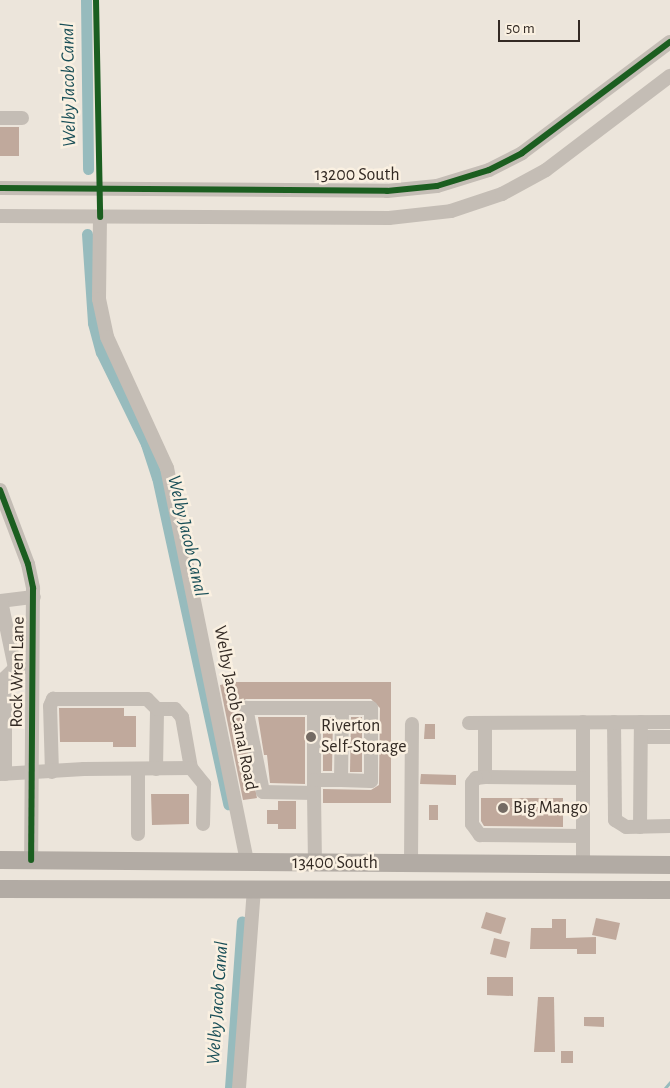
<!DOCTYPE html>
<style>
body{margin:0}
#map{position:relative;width:670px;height:1088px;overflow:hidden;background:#ece5db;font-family:"Alegreya Sans",sans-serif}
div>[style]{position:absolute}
.stream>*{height:3px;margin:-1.5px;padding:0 1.5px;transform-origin:1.5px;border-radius:1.5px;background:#97bbbd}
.canal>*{height:11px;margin:-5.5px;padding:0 5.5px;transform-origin:5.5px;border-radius:5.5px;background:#97bbbd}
.building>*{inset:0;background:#c0a99c}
.minor>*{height:14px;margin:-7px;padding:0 7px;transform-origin:7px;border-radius:7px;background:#c4bdb5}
.major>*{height:18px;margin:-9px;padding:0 9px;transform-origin:9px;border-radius:9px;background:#b2aba4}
.cycleway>*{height:6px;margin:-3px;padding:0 3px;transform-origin:3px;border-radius:3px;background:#1b5e20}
.dots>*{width:14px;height:14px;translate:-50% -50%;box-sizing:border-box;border:2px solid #faf0e1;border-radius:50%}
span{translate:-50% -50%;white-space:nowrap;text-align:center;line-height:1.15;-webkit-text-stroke:5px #faf0e1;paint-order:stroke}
.street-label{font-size:18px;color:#332a24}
.poi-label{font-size:18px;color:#332a24}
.left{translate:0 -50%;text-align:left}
.water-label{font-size:19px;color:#184e57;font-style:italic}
.scale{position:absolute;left:498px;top:20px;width:82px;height:22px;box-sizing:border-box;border:2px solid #332a24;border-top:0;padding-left:6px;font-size:15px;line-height:18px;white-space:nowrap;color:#332a24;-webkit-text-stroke:4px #faf0e1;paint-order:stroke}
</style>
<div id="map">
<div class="stream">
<i style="left:665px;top:1088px;width:8px;rotate:-50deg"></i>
</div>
<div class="canal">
<i style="left:86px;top:0;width:169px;rotate:89.3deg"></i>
<i style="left:87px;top:234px;width:89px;rotate:86.1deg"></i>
<i style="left:93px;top:323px;width:30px;rotate:75deg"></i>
<i style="left:101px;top:352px;width:102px;rotate:63.9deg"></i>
<i style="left:146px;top:444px;width:35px;rotate:72deg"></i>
<i style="left:157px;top:477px;width:335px;rotate:77.7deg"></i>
<i style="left:230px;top:1088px;width:167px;rotate:-85.9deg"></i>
</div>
<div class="building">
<i style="clip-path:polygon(0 127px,19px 127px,19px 156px,0 156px)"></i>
<i style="clip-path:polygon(236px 682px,391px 682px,391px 803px,323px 803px,323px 789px,371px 790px,379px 785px,380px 708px,371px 699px,246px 699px,238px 703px,257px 798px,243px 800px,220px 685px)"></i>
<i style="clip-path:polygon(59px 708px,124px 708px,124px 716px,136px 716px,136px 747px,113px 747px,113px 742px,60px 742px)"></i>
<i style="clip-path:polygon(258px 717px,305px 717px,305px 784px,270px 783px,267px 755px,264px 755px)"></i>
<i style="clip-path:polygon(323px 717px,333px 717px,332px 771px,323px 771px)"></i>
<i style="clip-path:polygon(351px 717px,362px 717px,362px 772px,350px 772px)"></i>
<i style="clip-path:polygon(425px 724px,435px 724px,435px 739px,424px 739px)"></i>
<i style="clip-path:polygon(421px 774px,456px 775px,456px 785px,420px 784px)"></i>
<i style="clip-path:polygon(151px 794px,189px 794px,189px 824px,152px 825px)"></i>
<i style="clip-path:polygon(481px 798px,563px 798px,563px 827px,484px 826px,481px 821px)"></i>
<i style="clip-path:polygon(278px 801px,296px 801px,296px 829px,278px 829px,278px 824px,267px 824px,267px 810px,278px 810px)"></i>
<i style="clip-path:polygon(429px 805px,438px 805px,438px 820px,429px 820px)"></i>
<i style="clip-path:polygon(486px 912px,506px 918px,501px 934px,481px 928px)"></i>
<i style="clip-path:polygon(596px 918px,620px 923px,616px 940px,592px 935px)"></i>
<i style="clip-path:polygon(552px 919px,566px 919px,566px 938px,596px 937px,596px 954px,577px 954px,577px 949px,530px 949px,531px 928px,552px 928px)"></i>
<i style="clip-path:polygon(494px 938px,510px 942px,506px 958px,490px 954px)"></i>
<i style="clip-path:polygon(487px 977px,513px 977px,513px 996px,487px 995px)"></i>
<i style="clip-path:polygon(538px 997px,554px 997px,555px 1052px,534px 1052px)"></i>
<i style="clip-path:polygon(584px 1017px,604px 1017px,604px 1027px,584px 1026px)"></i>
<i style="clip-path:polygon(561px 1051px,573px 1051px,573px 1063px,561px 1063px)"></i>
</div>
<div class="minor">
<i style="left:0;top:118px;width:22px"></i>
<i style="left:0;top:188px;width:387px;rotate:0.4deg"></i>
<i style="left:387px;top:191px;width:50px;rotate:-5.7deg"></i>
<i style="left:437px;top:186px;width:54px;rotate:-17.1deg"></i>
<i style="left:489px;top:170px;width:37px;rotate:-27deg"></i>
<i style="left:522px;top:153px;width:185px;rotate:-36.9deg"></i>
<i style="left:0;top:216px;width:389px;rotate:0.3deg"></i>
<i style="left:389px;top:218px;width:62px;rotate:-6.4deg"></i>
<i style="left:451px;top:211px;width:54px;rotate:-18.4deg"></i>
<i style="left:502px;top:194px;width:50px;rotate:-28.6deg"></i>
<i style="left:546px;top:170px;width:156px;rotate:-37.2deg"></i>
<i style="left:100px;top:217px;width:82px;rotate:90.7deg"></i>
<i style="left:99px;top:299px;width:39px;rotate:78deg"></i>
<i style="left:107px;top:337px;width:144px;rotate:65.4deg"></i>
<i style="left:167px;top:468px;width:402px;rotate:78.5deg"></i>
<i style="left:0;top:490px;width:79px;rotate:69.3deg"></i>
<i style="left:28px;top:564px;width:25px;rotate:78deg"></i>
<i style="left:33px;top:588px;width:272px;rotate:90.4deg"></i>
<i style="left:0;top:601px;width:34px;rotate:-7deg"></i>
<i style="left:1px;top:601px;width:68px;rotate:78.2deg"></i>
<i style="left:15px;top:668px;width:7px"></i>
<i style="left:314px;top:708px;width:72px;rotate:90deg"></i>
<i style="left:314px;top:780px;width:27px"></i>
<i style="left:614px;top:722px;width:98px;rotate:89.4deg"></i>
<i style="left:615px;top:820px;width:13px;rotate:32deg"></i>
<i style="left:626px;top:827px;width:44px;rotate:-1.3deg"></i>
<i style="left:469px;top:723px;width:201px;rotate:-0.3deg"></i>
<i style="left:485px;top:723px;width:54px;rotate:90deg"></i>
<i style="left:485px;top:777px;width:98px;rotate:0.6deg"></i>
<i style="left:583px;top:778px;width:56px;rotate:-90deg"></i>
<i style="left:641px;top:737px;width:29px"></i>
<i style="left:156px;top:769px;width:60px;rotate:-89deg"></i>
<i style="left:157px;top:709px;width:18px"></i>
<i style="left:175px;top:709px;width:11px;rotate:49deg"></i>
<i style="left:182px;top:717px;width:52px;rotate:80deg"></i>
<i style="left:52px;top:772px;width:66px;rotate:-91.7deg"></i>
<i style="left:50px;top:706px;width:8px;rotate:-67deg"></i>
<i style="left:53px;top:699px;width:94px"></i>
<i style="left:147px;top:699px;width:14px;rotate:45deg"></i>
<i style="left:0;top:774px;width:84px;rotate:-3.4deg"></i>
<i style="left:84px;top:769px;width:107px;rotate:-0.5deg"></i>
<i style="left:191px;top:768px;width:21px;rotate:51deg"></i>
<i style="left:204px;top:784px;width:40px;rotate:91.4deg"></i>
<i style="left:5px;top:774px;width:96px;rotate:-90deg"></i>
<i style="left:5px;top:678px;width:14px;rotate:-45deg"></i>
<i style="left:485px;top:777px;width:9px;rotate:174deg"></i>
<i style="left:476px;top:778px;width:6px;rotate:129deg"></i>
<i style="left:472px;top:783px;width:41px;rotate:90deg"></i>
<i style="left:472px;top:824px;width:14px;rotate:54deg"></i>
<i style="left:480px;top:835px;width:103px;rotate:0.6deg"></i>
<i style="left:314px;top:780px;width:13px;rotate:90deg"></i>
<i style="left:314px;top:793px;width:51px;rotate:-178.9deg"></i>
<i style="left:263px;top:792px;width:86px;rotate:-101.4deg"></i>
<i style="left:246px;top:708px;width:125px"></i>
<i style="left:371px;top:708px;width:73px;rotate:90deg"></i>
<i style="left:371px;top:781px;width:30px;rotate:-178deg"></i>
<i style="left:341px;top:780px;width:72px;rotate:-89.2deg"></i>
<i style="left:314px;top:793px;width:70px;rotate:89.2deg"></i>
<i style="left:640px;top:827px;width:105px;rotate:-89.5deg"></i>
<i style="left:138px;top:834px;width:65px;rotate:-90deg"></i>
<i style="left:411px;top:863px;width:139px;rotate:-89.6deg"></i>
<i style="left:583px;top:864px;width:86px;rotate:-90deg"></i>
<i style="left:239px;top:1088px;width:200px;rotate:-85.7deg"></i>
</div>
<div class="major">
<i style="left:0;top:860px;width:670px;rotate:0.43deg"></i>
<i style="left:0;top:889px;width:670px;rotate:0.09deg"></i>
</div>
<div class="cycleway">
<i style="left:96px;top:0;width:217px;rotate:88.9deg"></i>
<i style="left:0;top:188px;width:387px;rotate:0.4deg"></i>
<i style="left:387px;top:191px;width:50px;rotate:-5.7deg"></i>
<i style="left:437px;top:186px;width:54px;rotate:-17.1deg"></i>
<i style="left:489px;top:170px;width:37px;rotate:-27deg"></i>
<i style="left:522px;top:153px;width:185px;rotate:-36.9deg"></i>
<i style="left:0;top:490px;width:79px;rotate:69.3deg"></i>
<i style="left:28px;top:564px;width:25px;rotate:78deg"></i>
<i style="left:33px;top:588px;width:272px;rotate:90.4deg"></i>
</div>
<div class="dots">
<i style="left:311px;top:737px;background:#746b64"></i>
<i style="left:503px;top:808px;background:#746b64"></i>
</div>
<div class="street-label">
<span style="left:357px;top:175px">13200 South</span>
<span style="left:18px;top:672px;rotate:-89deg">Rock Wren Lane</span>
<span style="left:235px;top:708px;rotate:79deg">Welby Jacob Canal Road</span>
<span style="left:335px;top:863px">13400 South</span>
</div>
<div class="poi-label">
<span class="left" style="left:321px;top:737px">Riverton<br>Self-Storage</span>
<span class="left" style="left:513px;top:808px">Big Mango</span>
</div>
<div class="water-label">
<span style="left:69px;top:85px;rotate:-91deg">Welby Jacob Canal</span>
<span style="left:187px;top:536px;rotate:77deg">Welby Jacob Canal</span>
<span style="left:218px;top:1003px;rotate:-86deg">Welby Jacob Canal</span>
</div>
<div class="scale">50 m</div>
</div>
